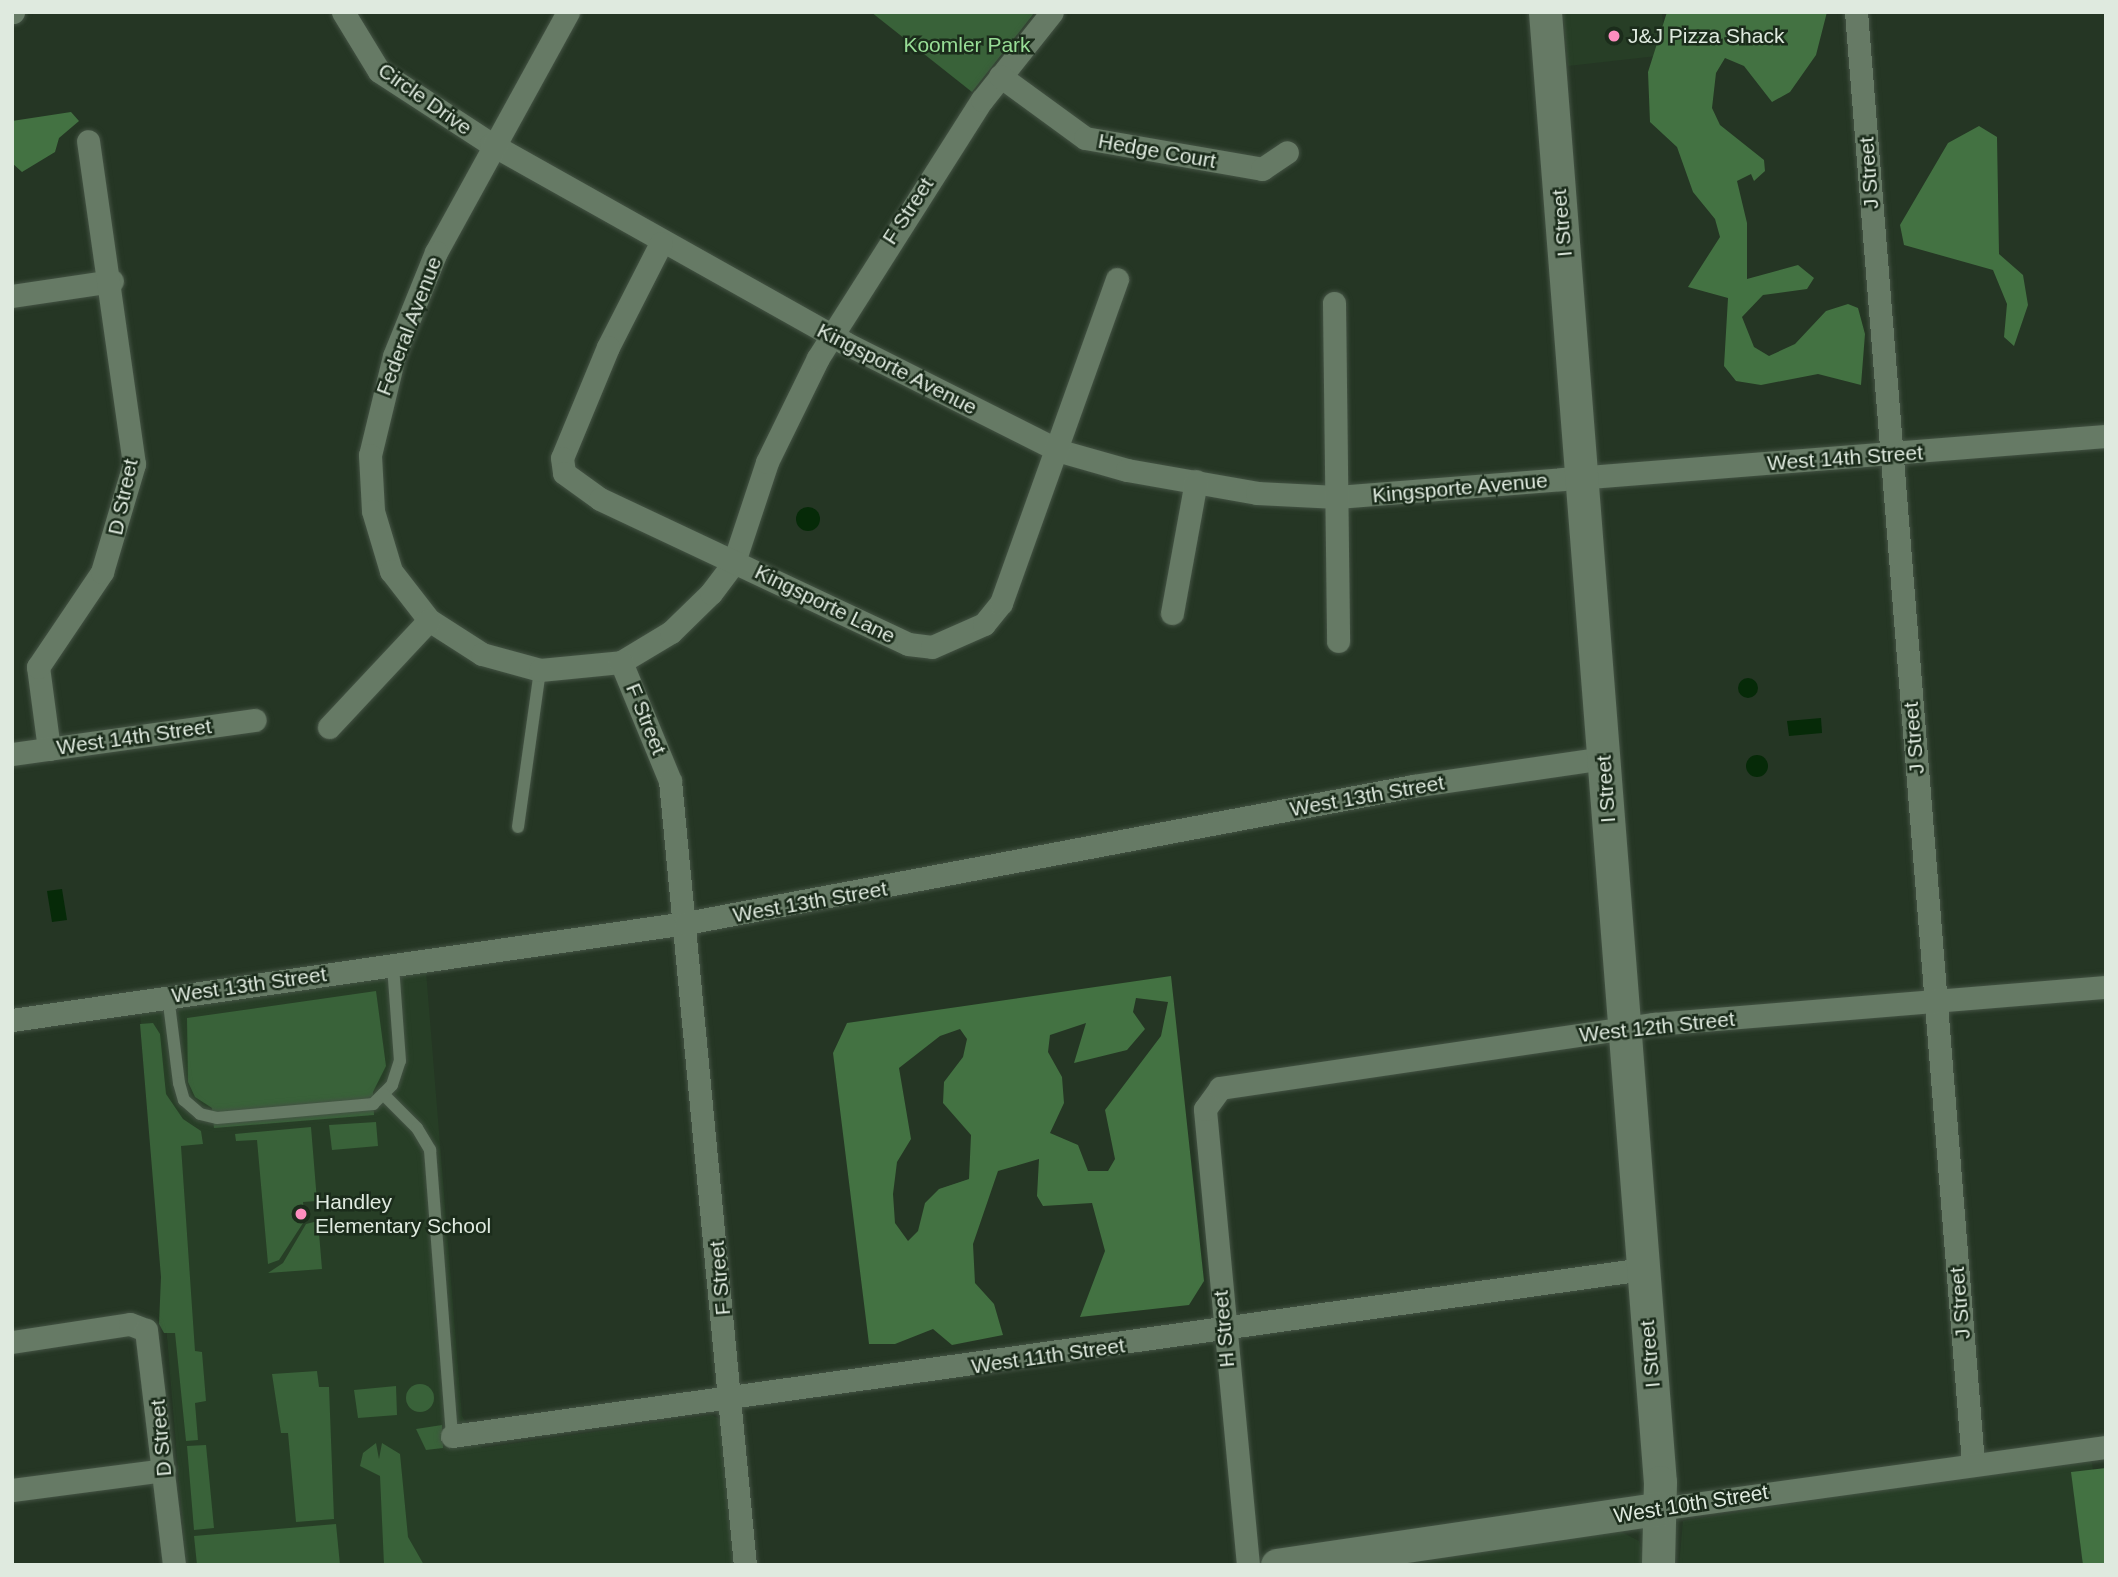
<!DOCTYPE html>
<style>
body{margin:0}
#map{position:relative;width:2118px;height:1577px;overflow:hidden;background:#253624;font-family:Helvetica,sans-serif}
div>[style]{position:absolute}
.built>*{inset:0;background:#273e26}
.green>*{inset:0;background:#396239}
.round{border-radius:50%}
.forest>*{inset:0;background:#437242}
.water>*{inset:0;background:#062a08}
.roads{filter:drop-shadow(0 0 2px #445344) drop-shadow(0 0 2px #445344)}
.lane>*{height:12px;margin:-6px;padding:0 6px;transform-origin:6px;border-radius:6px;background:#667a65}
.street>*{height:23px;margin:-11.5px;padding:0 11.5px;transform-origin:11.5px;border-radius:11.5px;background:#667a65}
.secondary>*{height:33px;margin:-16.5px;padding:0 16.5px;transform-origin:16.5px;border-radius:16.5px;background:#667a65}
.dots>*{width:19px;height:19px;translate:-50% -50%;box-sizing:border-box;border:4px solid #1b2c1b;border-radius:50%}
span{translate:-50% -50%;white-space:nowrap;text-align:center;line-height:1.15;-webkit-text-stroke:5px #1b2c1b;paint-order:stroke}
.poi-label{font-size:21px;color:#dfeadf}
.left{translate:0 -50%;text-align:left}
.park-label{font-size:21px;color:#98dd96}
.street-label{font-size:21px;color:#dfeadf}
.frame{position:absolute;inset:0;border:14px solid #dfeadf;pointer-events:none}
</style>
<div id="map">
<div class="built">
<i style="clip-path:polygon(1563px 12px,1662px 12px,1666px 55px,1568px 66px)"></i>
<i style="clip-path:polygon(426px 971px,462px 1416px,482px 1448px,711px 1415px,722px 1420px,736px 1565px,186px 1565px,140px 1013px)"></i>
<i style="clip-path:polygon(2091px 1455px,2106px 1565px,1679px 1565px,1683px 1521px)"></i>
<i style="clip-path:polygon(1618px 1530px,1639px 1541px,1645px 1565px,1374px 1565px)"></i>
</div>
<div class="green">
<i style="clip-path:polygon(871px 12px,1035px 12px,972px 92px)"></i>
<i style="clip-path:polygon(376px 991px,386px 1066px,373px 1092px,374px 1115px,214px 1128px,212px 1108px,195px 1097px,188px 1082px,187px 1018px)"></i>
<i style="clip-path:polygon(153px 1023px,160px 1034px,166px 1094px,183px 1119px,201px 1131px,203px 1144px,181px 1146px,195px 1351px,202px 1352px,206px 1401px,195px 1403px,198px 1440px,186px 1441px,175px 1333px,164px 1333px,159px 1324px,161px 1277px,140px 1024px)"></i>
<i style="clip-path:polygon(376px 1122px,378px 1146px,332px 1150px,329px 1125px)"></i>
<i style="clip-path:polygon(311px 1127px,317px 1201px,303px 1202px,305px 1220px,279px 1260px,268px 1264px,257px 1140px,236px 1141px,235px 1134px)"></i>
<i style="clip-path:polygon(318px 1221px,322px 1269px,268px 1273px,283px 1263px,306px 1224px)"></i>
<i style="clip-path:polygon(317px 1371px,319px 1387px,329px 1387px,334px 1519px,296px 1522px,288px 1433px,281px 1433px,272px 1374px)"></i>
<i class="round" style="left:406px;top:1384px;width:28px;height:28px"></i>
<i style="clip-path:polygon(396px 1386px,397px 1415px,358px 1418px,354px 1390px)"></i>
<i style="clip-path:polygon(442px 1425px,443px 1448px,426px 1450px,416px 1429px)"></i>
<i style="clip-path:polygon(376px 1443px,379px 1459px,382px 1443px,400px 1454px,408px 1537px,424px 1565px,384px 1565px,380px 1476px,360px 1466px,363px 1453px)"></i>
<i style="clip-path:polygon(206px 1445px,214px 1528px,194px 1530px,187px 1446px)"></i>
<i style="clip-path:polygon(336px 1524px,340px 1565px,197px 1565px,194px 1536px)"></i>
</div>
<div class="forest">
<i style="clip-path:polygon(1667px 12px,1827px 12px,1816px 55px,1790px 92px,1772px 102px,1744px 66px,1725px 58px,1716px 73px,1712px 108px,1720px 125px,1764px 160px,1765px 171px,1754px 181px,1751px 174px,1737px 181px,1747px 223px,1747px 279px,1798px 265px,1814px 278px,1807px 289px,1763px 295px,1742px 317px,1754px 347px,1769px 356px,1795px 344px,1826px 311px,1848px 304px,1858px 308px,1865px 334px,1861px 385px,1818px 374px,1761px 385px,1736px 381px,1724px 366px,1728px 298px,1688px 287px,1720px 237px,1715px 219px,1693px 192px,1677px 147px,1650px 122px,1648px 72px)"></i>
<i style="clip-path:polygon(71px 112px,79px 121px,59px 138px,55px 152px,22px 172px,12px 163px,12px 121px)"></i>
<i style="clip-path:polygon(1979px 126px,1997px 137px,1999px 254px,2023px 275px,2028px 305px,2014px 346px,2004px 337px,2007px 304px,1993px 270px,1904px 245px,1900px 225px,1948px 143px)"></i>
<i style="clip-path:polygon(evenodd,1171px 976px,1204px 1281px,1189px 1305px,1080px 1317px,1105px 1251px,1092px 1203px,1043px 1206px,1037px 1196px,1039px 1159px,998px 1171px,973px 1244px,975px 1283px,994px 1304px,1003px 1335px,952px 1345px,933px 1329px,895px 1344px,869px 1344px,833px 1053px,847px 1023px,1171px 976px,1136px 998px,1168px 1002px,1161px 1036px,1105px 1110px,1115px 1159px,1108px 1171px,1088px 1171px,1078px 1145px,1050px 1133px,1064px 1103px,1062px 1077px,1048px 1052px,1050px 1035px,1086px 1023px,1074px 1063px,1127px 1050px,1145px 1029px,1133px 1012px,1136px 998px,1171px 976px,960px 1029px,967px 1039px,963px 1057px,944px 1082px,943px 1103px,971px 1135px,969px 1179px,939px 1189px,925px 1203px,918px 1231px,908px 1241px,895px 1223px,893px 1194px,897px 1162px,911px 1139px,899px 1068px,940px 1036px,960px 1029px)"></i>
<i style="clip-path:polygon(2106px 1468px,2106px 1565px,2083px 1565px,2071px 1472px)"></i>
</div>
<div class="water">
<i class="round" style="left:796px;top:507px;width:24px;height:24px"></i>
<i class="round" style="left:1738px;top:678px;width:20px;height:20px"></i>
<i style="clip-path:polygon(1821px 718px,1822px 733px,1789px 736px,1787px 721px)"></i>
<i class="round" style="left:1746px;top:755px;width:22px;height:22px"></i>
<i style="clip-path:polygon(62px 889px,67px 920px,52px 922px,47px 891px)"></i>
</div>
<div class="roads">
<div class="lane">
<i style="left:518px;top:827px;width:159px;rotate:-82deg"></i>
<i style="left:168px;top:996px;width:88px;rotate:82.8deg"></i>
<i style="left:179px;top:1083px;width:18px;rotate:74deg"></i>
<i style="left:184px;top:1100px;width:21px;rotate:41deg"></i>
<i style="left:200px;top:1114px;width:17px;rotate:13deg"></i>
<i style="left:217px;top:1118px;width:157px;rotate:-5.1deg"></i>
<i style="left:373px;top:1104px;width:27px;rotate:-45deg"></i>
<i style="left:392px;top:1085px;width:25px;rotate:-72deg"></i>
<i style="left:400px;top:1061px;width:96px;rotate:-94.2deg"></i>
<i style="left:383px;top:1094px;width:48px;rotate:45deg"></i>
<i style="left:417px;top:1128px;width:26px;rotate:59deg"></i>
<i style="left:430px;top:1150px;width:287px;rotate:85.6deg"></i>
</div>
<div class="street">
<i style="left:12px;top:12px;width:1px"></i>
<i style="left:343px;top:12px;width:69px;rotate:58.6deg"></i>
<i style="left:379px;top:71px;width:134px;rotate:33.1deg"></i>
<i style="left:491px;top:144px;width:406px;rotate:29.3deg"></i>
<i style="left:845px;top:343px;width:241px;rotate:26.7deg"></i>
<i style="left:1060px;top:451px;width:70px;rotate:15.8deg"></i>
<i style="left:1127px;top:470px;width:132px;rotate:10deg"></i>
<i style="left:1257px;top:493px;width:80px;rotate:2.9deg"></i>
<i style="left:1337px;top:497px;width:771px;rotate:-4.54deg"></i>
<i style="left:568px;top:12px;width:274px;rotate:118.8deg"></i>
<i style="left:436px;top:252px;width:112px;rotate:112deg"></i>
<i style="left:394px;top:356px;width:102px;rotate:103.6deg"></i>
<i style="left:370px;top:455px;width:56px;rotate:86.9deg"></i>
<i style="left:373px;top:511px;width:63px;rotate:73.3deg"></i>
<i style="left:391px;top:571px;width:62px;rotate:52.2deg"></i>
<i style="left:429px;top:620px;width:63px;rotate:32.7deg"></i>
<i style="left:482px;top:654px;width:60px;rotate:15.4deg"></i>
<i style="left:540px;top:670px;width:81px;rotate:-5.6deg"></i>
<i style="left:621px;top:662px;width:58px;rotate:-31deg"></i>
<i style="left:671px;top:632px;width:56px;rotate:-44.3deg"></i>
<i style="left:711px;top:593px;width:39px;rotate:-53deg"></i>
<i style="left:734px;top:562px;width:105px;rotate:-71.7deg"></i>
<i style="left:767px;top:462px;width:116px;rotate:-63.9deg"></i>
<i style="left:818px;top:358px;width:306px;rotate:-57.6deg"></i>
<i style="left:982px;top:100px;width:112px;rotate:-51.5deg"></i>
<i style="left:1856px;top:12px;width:1457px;rotate:85.39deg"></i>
<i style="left:1000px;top:76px;width:105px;rotate:36.1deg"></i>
<i style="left:1085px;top:138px;width:180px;rotate:9.9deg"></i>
<i style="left:1262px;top:169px;width:30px;rotate:-34deg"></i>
<i style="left:661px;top:243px;width:117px;rotate:117deg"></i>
<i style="left:608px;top:347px;width:120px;rotate:112.5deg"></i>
<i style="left:562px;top:458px;width:15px;rotate:82deg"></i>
<i style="left:564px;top:473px;width:44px;rotate:35.8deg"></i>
<i style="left:600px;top:499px;width:340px;rotate:25.2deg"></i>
<i style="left:908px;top:644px;width:24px;rotate:7deg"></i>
<i style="left:932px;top:647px;width:57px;rotate:-23.9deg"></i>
<i style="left:984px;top:624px;width:27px;rotate:-51deg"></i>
<i style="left:1001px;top:603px;width:344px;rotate:-70.3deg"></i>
<i style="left:12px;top:296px;width:101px;rotate:-8.5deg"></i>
<i style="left:1334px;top:303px;width:338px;rotate:89.3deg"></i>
<i style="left:1172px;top:613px;width:134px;rotate:-79.7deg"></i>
<i style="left:621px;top:662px;width:129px;rotate:67.6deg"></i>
<i style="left:670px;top:781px;width:788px;rotate:84.54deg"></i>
<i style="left:329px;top:727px;width:146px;rotate:-46.9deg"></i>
<i style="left:49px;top:749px;width:83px;rotate:-97.6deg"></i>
<i style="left:38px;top:667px;width:115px;rotate:-56deg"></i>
<i style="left:102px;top:572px;width:113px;rotate:-73.5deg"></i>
<i style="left:134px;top:464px;width:326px;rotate:-98.1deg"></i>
<i style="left:12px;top:754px;width:245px;rotate:-8deg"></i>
<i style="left:12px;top:1020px;width:681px;rotate:-8.19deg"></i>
<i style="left:686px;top:923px;width:740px;rotate:-10.67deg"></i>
<i style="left:1413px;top:786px;width:193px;rotate:-8.3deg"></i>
<i style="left:12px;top:1342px;width:119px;rotate:-8.7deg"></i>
<i style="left:130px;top:1324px;width:17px;rotate:21deg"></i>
<i style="left:146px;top:1330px;width:237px;rotate:83.2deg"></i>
<i style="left:452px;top:1436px;width:1203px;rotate:-7.98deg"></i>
<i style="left:12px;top:1490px;width:153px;rotate:-7.5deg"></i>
<i style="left:1658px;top:1509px;width:452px;rotate:-7.9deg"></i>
<i style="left:1248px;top:1565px;width:458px;rotate:-95.4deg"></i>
<i style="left:1205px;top:1109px;width:26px;rotate:-54deg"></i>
<i style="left:1220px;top:1088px;width:439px;rotate:-8.4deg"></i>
<i style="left:1654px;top:1024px;width:454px;rotate:-4.7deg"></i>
</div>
<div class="secondary">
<i style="left:1545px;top:12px;width:1474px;rotate:85.53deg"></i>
<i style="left:1660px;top:1482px;width:83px;rotate:91.4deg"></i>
<i style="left:1277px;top:1565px;width:385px;rotate:-8.4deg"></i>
</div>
</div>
<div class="dots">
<i style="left:1614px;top:36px;background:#fd8ebe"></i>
<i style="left:301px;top:1214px;background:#fd8ebe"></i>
</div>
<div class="poi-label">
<span class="left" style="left:1628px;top:36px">J&amp;J Pizza Shack</span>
<span class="left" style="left:315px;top:1214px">Handley<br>Elementary School</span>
</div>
<div class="park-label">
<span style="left:967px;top:45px">Koomler Park</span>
</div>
<div class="street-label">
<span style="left:425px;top:99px;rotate:35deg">Circle Drive</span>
<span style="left:1157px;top:151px;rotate:10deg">Hedge Court</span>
<span style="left:1869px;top:173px;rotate:-94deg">J Street</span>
<span style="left:908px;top:211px;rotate:-57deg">F Street</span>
<span style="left:1562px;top:223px;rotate:-95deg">I Street</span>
<span style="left:409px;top:326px;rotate:-69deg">Federal Avenue</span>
<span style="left:897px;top:369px;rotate:27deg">Kingsporte Avenue</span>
<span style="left:1845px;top:458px;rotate:-4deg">West 14th Street</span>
<span style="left:1460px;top:488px;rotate:-5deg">Kingsporte Avenue</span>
<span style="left:123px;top:497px;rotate:-78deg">D Street</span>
<span style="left:825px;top:604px;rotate:26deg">Kingsporte Lane</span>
<span style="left:646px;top:719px;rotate:68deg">F Street</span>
<span style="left:134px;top:737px;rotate:-8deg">West 14th Street</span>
<span style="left:1914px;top:738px;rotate:-95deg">J Street</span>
<span style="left:1606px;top:789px;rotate:-94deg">I Street</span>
<span style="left:1367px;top:796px;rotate:-10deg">West 13th Street</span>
<span style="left:810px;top:902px;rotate:-10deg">West 13th Street</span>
<span style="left:249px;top:985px;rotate:-8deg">West 13th Street</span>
<span style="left:1657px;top:1027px;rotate:-6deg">West 12th Street</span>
<span style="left:720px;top:1278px;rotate:-95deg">F Street</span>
<span style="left:1960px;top:1303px;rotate:-95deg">J Street</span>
<span style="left:1224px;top:1329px;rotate:-95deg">H Street</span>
<span style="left:1650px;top:1354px;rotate:-95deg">I Street</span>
<span style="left:1048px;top:1356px;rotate:-8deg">West 11th Street</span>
<span style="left:161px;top:1438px;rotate:-95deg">D Street</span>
<span style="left:1691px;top:1504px;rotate:-9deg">West 10th Street</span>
</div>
<div class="frame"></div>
</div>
